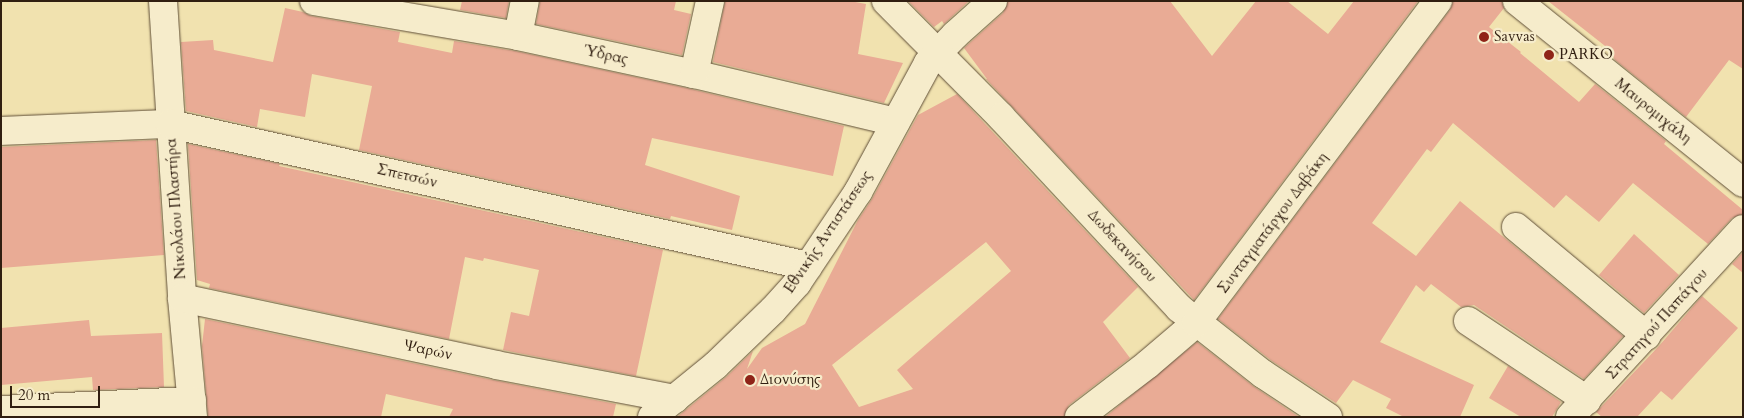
<!DOCTYPE html>
<meta charset="utf-8">
<style>
body{margin:0}
#map{position:relative;width:1744px;height:418px;overflow:hidden;background:#f1e2af;font-family:Cardo,serif}
div>[style]{position:absolute}
.building>*{inset:0;background:#e9ab95}
.roads{filter:drop-shadow(0 0 1px #604f38) drop-shadow(0 0 1px #604f38)}
.street>*{height:28px;margin:-14px;padding:0 14px;transform-origin:14px;border-radius:14px;background:#f6eccb}
.secondary>*{height:28px;margin:-14px;padding:0 14px;transform-origin:14px;border-radius:14px;background:#f6eccb}
.dots>*{width:14px;height:14px;translate:-50% -50%;box-sizing:border-box;border:2px solid #f6eccb;border-radius:50%}
span{translate:-50% -50%;white-space:nowrap;text-align:center;line-height:1.15;-webkit-text-stroke:4.5px #f6eccb;paint-order:stroke}
.poi-label{font-size:15px;color:#301e10}
.left{translate:0 -50%;text-align:left}
.street-label{font-size:15px;color:#301e10}
.frame{position:absolute;inset:0;border:2px solid #301e10;pointer-events:none}
.scale{position:absolute;left:10px;top:386px;width:90px;height:22px;box-sizing:border-box;border:2px solid #301e10;border-top:0;padding-left:6px;font-size:15px;line-height:18px;white-space:nowrap;color:#301e10;-webkit-text-stroke:4px #f6eccb;paint-order:stroke}
</style>
<div id="map">
<div class="building">
<i style="clip-path:polygon(462px 1px,509px 1px,506px 18px,460px 10px)"></i>
<i style="clip-path:polygon(540px 1px,676px 1px,674px 10px,691px 14px,682px 55px,536px 24px)"></i>
<i style="clip-path:polygon(725px 1px,850px 1px,866px 4px,858px 54px,903px 63px,884px 103px,713px 62px)"></i>
<i style="clip-path:polygon(908px 1px,969px 1px,944px 24px,942px 21px,934px 27px)"></i>
<i style="clip-path:polygon(1008px 1px,1170px 1px,1212px 56px,1256px 1px,1287px 1px,1328px 34px,1354px 1px,1418px 1px,1194px 300px,986px 79px,987px 79px,964px 48px,1003px 13px)"></i>
<i style="clip-path:polygon(1453px 1px,1502px 1px,1504px 8px,1489px 27px,1521px 52px,1520px 53px,1579px 102px,1595px 84px,1666px 141px,1664px 144px,1743px 210px,1743px 214px,1732px 218px,1708px 244px,1633px 183px,1599px 222px,1566px 195px,1554px 208px,1453px 123px,1431px 152px,1427px 149px,1372px 223px,1416px 256px,1460px 201px,1623px 336px,1584px 379px,1474px 305px,1461px 307px,1431px 284px,1424px 292px,1416px 285px,1380px 342px,1474px 385px,1460px 417px,1404px 417px,1386px 408px,1391px 399px,1353px 380px,1336px 403px,1272px 361px,1218px 319px,1450px 10px)"></i>
<i style="clip-path:polygon(1548px 1px,1743px 1px,1743px 69px,1729px 60px,1686px 117px,1615px 60px,1612px 55px,1614px 53px)"></i>
<i style="clip-path:polygon(285px 8px,303px 12px,311px 16px,400px 32px,398px 42px,452px 53px,454px 41px,515px 51px,691px 89px,844px 126px,833px 176px,652px 138px,645px 165px,740px 196px,732px 230px,671px 216px,670px 219px,359px 150px,372px 86px,312px 74px,305px 117px,260px 109px,257px 127px,186px 111px,181px 42px,213px 40px,214px 50px,273px 62px)"></i>
<i style="clip-path:polygon(evenodd,957px 94px,1138px 287px,1103px 322px,1130px 358px,1069px 405px,1064px 417px,677px 417px,726px 377px,753px 351px,747px 369px,762px 348px,805px 324px,858px 220px,872px 199px,918px 115px,957px 94px,986px 242px,1011px 271px,897px 370px,913px 389px,859px 407px,832px 365px,986px 242px)"></i>
<i style="clip-path:polygon(156px 140px,164px 255px,1px 268px,1px 147px)"></i>
<i style="clip-path:polygon(188px 144px,280px 164px,279px 166px,663px 250px,636px 376px,503px 350px,511px 312px,529px 316px,539px 270px,484px 258px,483px 261px,465px 257px,449px 339px,209px 288px,210px 284px,197px 280px)"></i>
<i style="clip-path:polygon(1634px 234px,1679px 275px,1644px 313px,1599px 275px)"></i>
<i style="clip-path:polygon(1743px 252px,1743px 273px,1732px 264px)"></i>
<i style="clip-path:polygon(1702px 296px,1738px 328px,1672px 400px,1661px 391px,1637px 417px,1602px 417px,1596px 412px,1601px 407px,1659px 346px)"></i>
<i style="clip-path:polygon(205px 319px,493px 380px,616px 404px,613px 417px,449px 417px,453px 409px,386px 394px,381px 417px,208px 417px,202px 346px)"></i>
<i style="clip-path:polygon(89px 320px,91px 336px,162px 333px,164px 387px,93px 390px,92px 377px,1px 385px,1px 328px)"></i>
<i style="clip-path:polygon(1197px 342px,1253px 386px,1299px 417px,1105px 417px)"></i>
<i style="clip-path:polygon(1508px 366px,1561px 402px,1552px 417px,1521px 417px,1489px 398px)"></i>
</div>
<div class="roads">
<div class="street">
<i style="left:163px;top:1px;width:298px;rotate:86.3deg"></i>
<i style="left:182px;top:298px;width:120px;rotate:84.7deg"></i>
<i style="left:314px;top:1px;width:207px;rotate:9.7deg"></i>
<i style="left:518px;top:36px;width:180px;rotate:12.2deg"></i>
<i style="left:694px;top:74px;width:207px;rotate:13.4deg"></i>
<i style="left:886px;top:1px;width:163px;rotate:45.2deg"></i>
<i style="left:1001px;top:117px;width:261px;rotate:47deg"></i>
<i style="left:1179px;top:308px;width:107px;rotate:38.2deg"></i>
<i style="left:1263px;top:374px;width:78px;rotate:33.5deg"></i>
<i style="left:518px;top:36px;width:36px;rotate:-79deg"></i>
<i style="left:694px;top:74px;width:75px;rotate:-77.6deg"></i>
<i style="left:1px;top:131px;width:169px;rotate:-2.4deg"></i>
<i style="left:170px;top:124px;width:654px;rotate:12.55deg"></i>
<i style="left:1516px;top:227px;width:170px;rotate:39.8deg"></i>
<i style="left:182px;top:298px;width:321px;rotate:12deg"></i>
<i style="left:496px;top:365px;width:182px;rotate:10.8deg"></i>
<i style="left:1468px;top:321px;width:143px;rotate:33.6deg"></i>
<i style="left:1px;top:410px;width:191px;rotate:-2.7deg"></i>
<i style="left:652px;top:417px;width:82px;rotate:-39.1deg"></i>
<i style="left:716px;top:365px;width:79px;rotate:-44deg"></i>
<i style="left:773px;top:310px;width:36px;rotate:-48deg"></i>
<i style="left:797px;top:283px;width:110px;rotate:-56.2deg"></i>
<i style="left:858px;top:192px;width:147px;rotate:-61.5deg"></i>
<i style="left:928px;top:63px;width:39px;rotate:-46deg"></i>
<i style="left:955px;top:35px;width:51px;rotate:-41.8deg"></i>
<i style="left:1079px;top:417px;width:87px;rotate:-37.5deg"></i>
<i style="left:1148px;top:364px;width:63px;rotate:-40.5deg"></i>
<i style="left:1196px;top:323px;width:403px;rotate:-53.1deg"></i>
</div>
<div class="secondary">
<i style="left:1517px;top:1px;width:290px;rotate:38.8deg"></i>
<i style="left:1570px;top:417px;width:255px;rotate:-47.4deg"></i>
</div>
</div>
<div class="dots">
<i style="left:1484px;top:37px;background:#8f2418"></i>
<i style="left:1549px;top:55px;background:#8f2418"></i>
<i style="left:750px;top:380px;background:#8f2418"></i>
</div>
<div class="poi-label">
<span class="left" style="left:1494px;top:37px">Savvas</span>
<span class="left" style="left:1559px;top:55px">PARKO</span>
<span class="left" style="left:760px;top:380px">Διονύσης</span>
</div>
<div class="street-label">
<span style="left:606px;top:55px;rotate:12deg">Ύδρας</span>
<span style="left:1653px;top:111px;rotate:39deg">Μαυρομιχάλη</span>
<span style="left:407px;top:176px;rotate:13deg">Σπετσών</span>
<span style="left:176px;top:209px;rotate:-94deg">Νικολάου Πλαστήρα</span>
<span style="left:1273px;top:223px;rotate:-53deg">Συνταγματάρχου Δαβάκη</span>
<span style="left:828px;top:232px;rotate:-56deg">Εθνικής Αντιστάσεως</span>
<span style="left:1122px;top:246px;rotate:47deg">Δωδεκανήσου</span>
<span style="left:1657px;top:324px;rotate:-48deg">Στρατηγού Παπάγου</span>
<span style="left:428px;top:350px;rotate:12deg">Ψαρών</span>
</div>
<div class="frame"></div>
<div class="scale">20 m</div>
</div>
